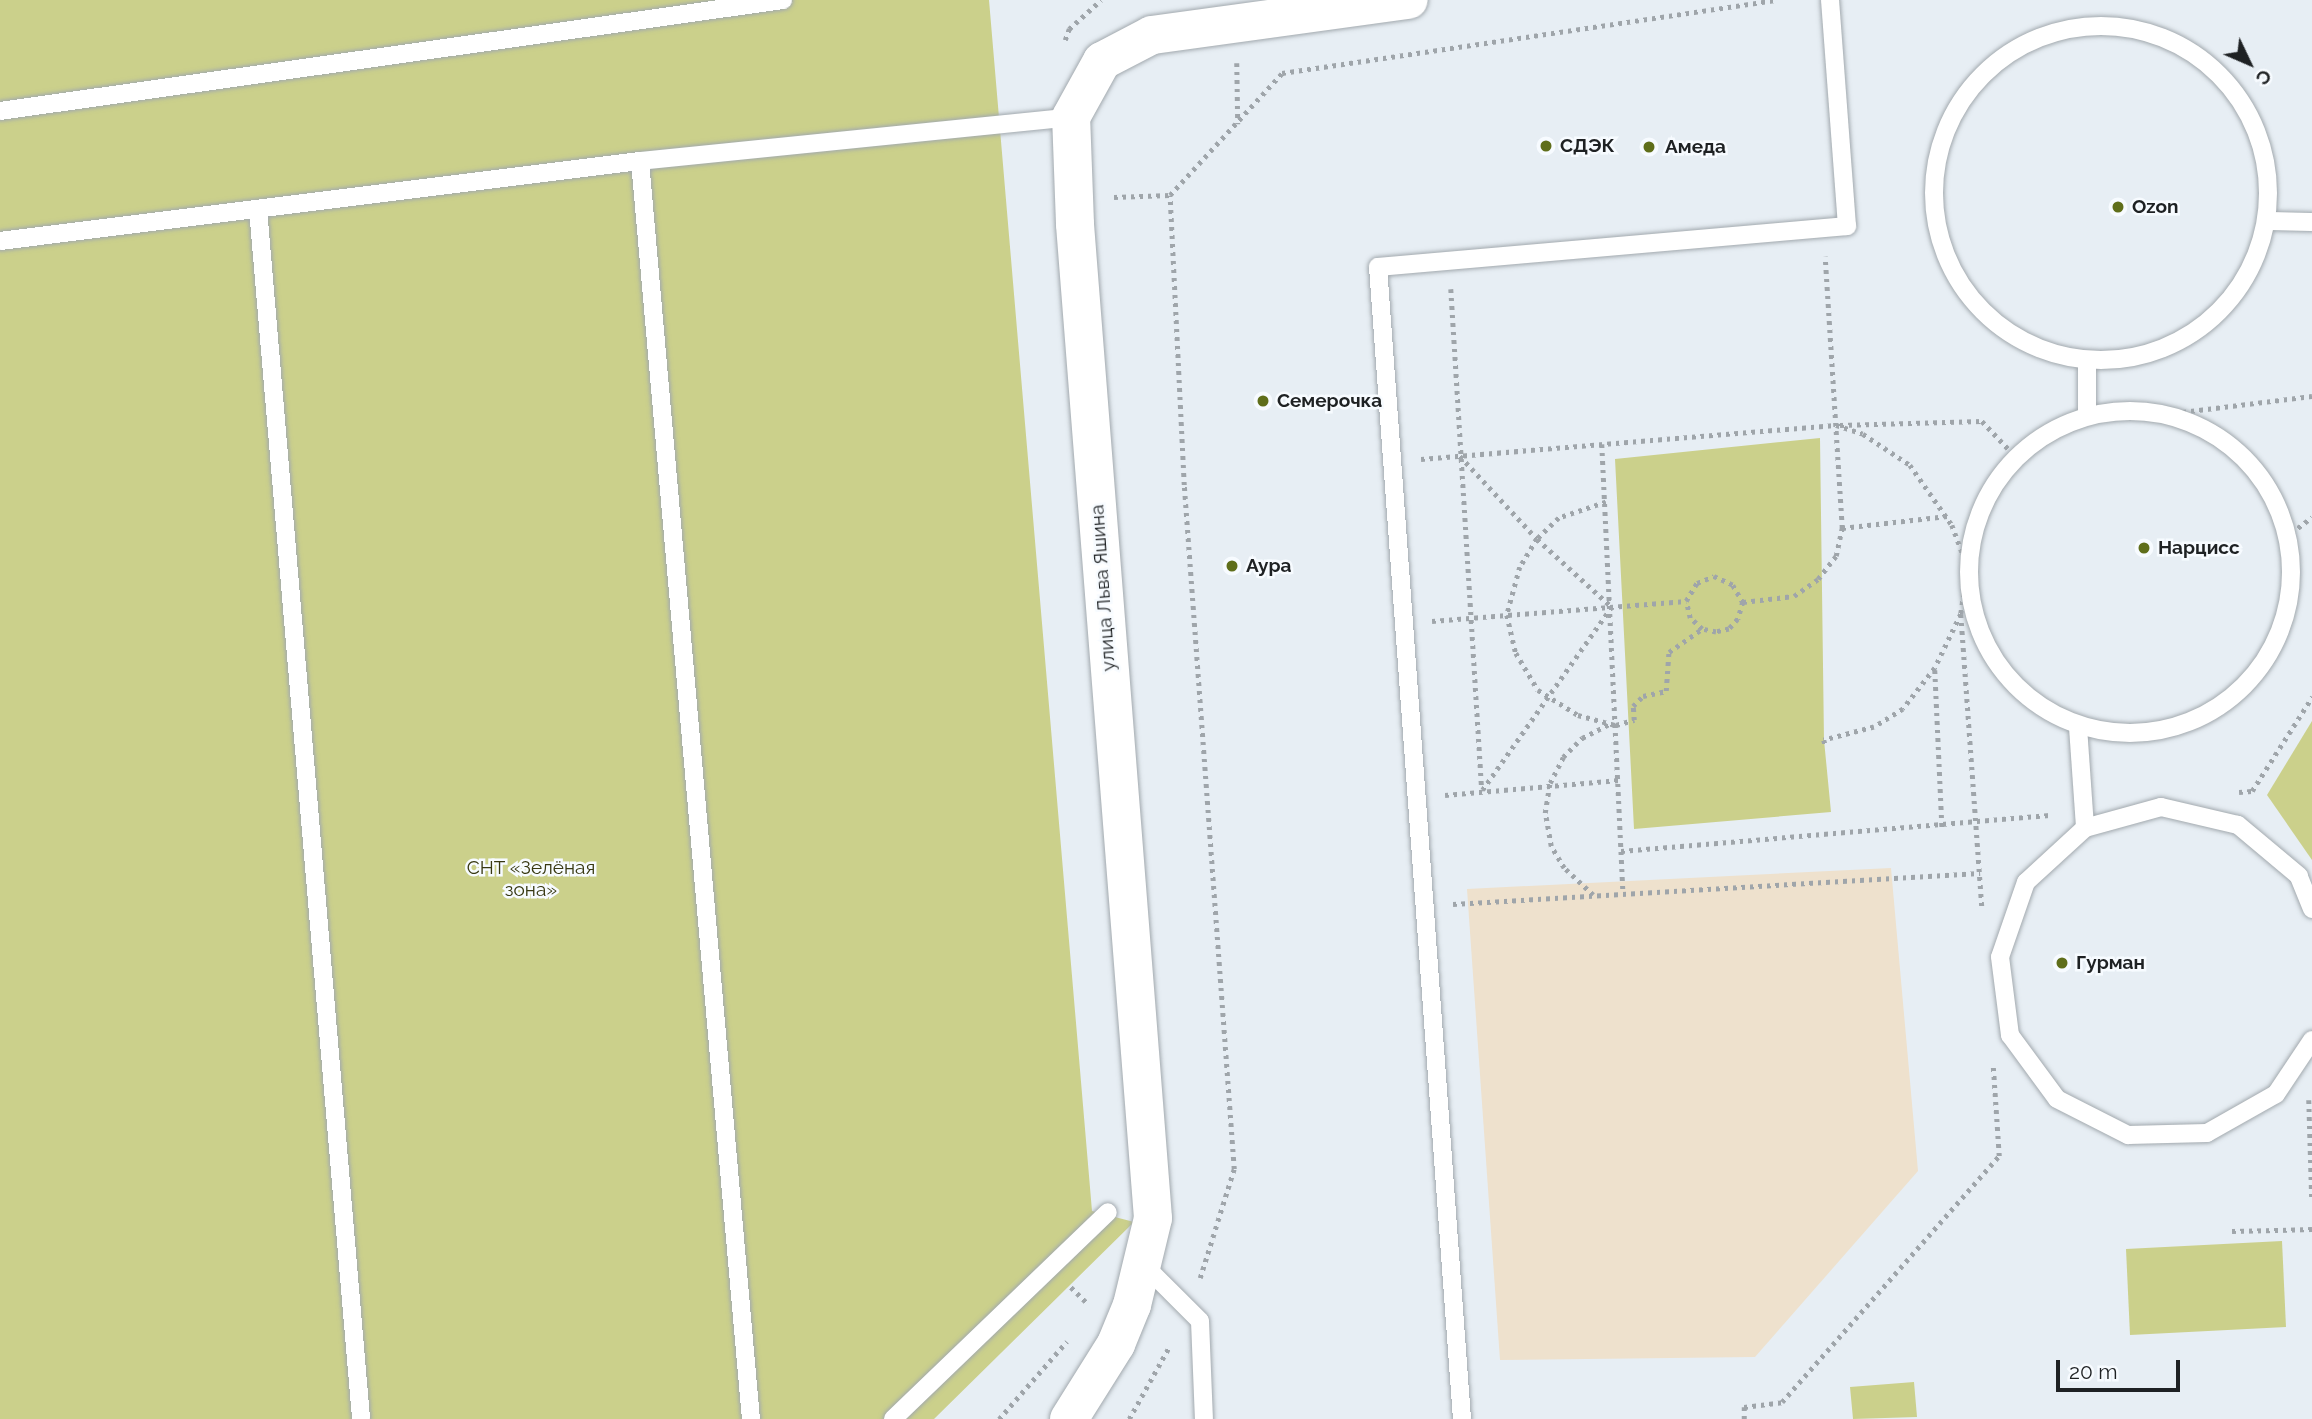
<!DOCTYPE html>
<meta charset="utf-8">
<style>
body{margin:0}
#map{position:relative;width:2312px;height:1419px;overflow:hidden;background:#e7eef4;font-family:Raleway,sans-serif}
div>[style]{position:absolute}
.education>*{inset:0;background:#eee1cd}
.green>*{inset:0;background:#cbd08b}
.path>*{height:4.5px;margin-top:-2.25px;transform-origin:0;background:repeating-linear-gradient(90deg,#9fa5aa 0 3.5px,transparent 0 8.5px)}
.roads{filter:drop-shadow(0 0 2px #a2a9ae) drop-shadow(0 0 2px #a2a9ae)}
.lane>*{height:18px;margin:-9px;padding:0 9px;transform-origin:9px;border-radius:9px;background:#fff}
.lane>.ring{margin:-9px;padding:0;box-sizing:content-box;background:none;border:18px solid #fff;border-radius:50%}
.secondary>*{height:38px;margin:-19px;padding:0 19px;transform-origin:19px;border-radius:19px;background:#fff}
.dots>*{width:19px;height:19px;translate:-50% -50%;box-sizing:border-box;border:4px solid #f7fbff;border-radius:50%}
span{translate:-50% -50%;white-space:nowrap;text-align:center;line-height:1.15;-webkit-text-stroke:5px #f7fbff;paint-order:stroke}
.poi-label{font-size:19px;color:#1e2123;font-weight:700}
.left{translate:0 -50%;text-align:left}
.street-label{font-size:19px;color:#1e2123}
.park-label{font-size:19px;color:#373811}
.north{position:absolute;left:2214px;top:28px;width:70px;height:70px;-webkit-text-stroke:5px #f7fbff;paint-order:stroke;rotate:134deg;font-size:19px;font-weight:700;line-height:28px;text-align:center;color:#1e2123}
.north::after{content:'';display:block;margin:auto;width:24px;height:32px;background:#1e2123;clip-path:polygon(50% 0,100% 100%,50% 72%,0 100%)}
.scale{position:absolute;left:2056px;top:1360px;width:124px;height:32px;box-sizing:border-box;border:4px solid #1e2123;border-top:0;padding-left:9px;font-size:21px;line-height:24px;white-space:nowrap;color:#1e2123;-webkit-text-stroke:5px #f7fbff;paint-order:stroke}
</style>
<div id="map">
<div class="education">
<i style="clip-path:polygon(1891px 868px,1918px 1171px,1755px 1357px,1500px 1360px,1467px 889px)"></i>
</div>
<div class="green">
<i style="clip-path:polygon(0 0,989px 0,1092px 1211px,1134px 1222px,934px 1419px,0 1419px)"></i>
<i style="clip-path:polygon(1820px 438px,1824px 740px,1831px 812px,1634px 829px,1615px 459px)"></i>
<i style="clip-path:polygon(2312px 721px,2312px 860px,2267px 795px)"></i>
<i style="clip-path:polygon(2282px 1241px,2286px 1327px,2130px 1335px,2126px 1249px)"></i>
<i style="clip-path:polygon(1914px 1382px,1917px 1417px,1853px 1419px,1850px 1387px)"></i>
</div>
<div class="path">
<i style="left:1065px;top:40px;width:12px;rotate:-70deg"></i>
<i style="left:1069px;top:29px;width:43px;rotate:-42.2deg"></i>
<i style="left:1237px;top:63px;width:61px;rotate:89.1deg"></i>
<i style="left:1114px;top:197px;width:56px;rotate:-2deg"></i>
<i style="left:1451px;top:289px;width:503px;rotate:86.47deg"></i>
<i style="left:2174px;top:413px;width:139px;rotate:-7deg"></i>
<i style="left:1840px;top:425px;width:142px;rotate:-1.6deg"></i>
<i style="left:1982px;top:421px;width:51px;rotate:46.6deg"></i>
<i style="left:1602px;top:444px;width:449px;rotate:87.3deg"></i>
<i style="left:1460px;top:456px;width:113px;rotate:47.1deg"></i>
<i style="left:1537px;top:539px;width:101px;rotate:42.2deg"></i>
<i style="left:1612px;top:607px;width:224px;rotate:125.2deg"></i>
<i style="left:1421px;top:459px;width:416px;rotate:-4.7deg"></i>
<i style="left:1836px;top:425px;width:28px;rotate:18deg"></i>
<i style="left:1863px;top:434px;width:56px;rotate:33.4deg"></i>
<i style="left:1910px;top:465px;width:73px;rotate:55deg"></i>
<i style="left:1952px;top:525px;width:46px;rotate:69.6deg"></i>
<i style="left:1968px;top:568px;width:47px;rotate:98.7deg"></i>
<i style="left:1961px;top:614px;width:60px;rotate:115.7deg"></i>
<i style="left:1935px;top:668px;width:52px;rotate:128deg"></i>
<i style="left:1903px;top:709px;width:34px;rotate:148deg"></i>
<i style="left:1874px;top:727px;width:52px;rotate:165.4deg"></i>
<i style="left:1824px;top:740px;width:4px;rotate:76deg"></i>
<i style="left:1606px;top:502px;width:50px;rotate:161.2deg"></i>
<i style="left:1559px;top:518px;width:30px;rotate:136deg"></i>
<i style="left:1537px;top:539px;width:33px;rotate:121deg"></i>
<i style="left:1520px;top:567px;width:50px;rotate:105.2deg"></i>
<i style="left:1507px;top:615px;width:39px;rotate:77deg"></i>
<i style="left:1516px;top:653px;width:43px;rotate:59.3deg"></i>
<i style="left:1538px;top:690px;width:47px;rotate:32deg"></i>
<i style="left:1578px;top:715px;width:39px;rotate:15deg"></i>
<i style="left:1616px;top:725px;width:19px;rotate:-16deg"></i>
<i style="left:1634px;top:720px;width:14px;rotate:-94deg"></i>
<i style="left:1633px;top:706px;width:14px;rotate:-45deg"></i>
<i style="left:1643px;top:696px;width:24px;rotate:-12deg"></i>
<i style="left:1666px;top:691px;width:39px;rotate:-86deg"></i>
<i style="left:1669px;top:652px;width:40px;rotate:-34.9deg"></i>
<i style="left:1842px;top:528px;width:106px;rotate:-6.5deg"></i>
<i style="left:2291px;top:533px;width:26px;rotate:-37deg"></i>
<i style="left:1743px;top:602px;width:18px;rotate:106deg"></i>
<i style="left:1738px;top:619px;width:13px;rotate:132deg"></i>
<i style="left:1729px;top:629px;width:13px;rotate:167deg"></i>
<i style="left:1716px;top:632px;width:14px;rotate:-168deg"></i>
<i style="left:1702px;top:629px;width:16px;rotate:-137deg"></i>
<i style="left:1690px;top:618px;width:17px;rotate:-103deg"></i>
<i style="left:1686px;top:601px;width:21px;rotate:-59deg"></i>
<i style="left:1697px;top:583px;width:18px;rotate:-22deg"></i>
<i style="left:1714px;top:576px;width:21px;rotate:25deg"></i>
<i style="left:1733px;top:585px;width:20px;rotate:60deg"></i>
<i style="left:1743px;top:602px;width:51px;rotate:-6.7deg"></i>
<i style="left:1794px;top:596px;width:29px;rotate:-35deg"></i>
<i style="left:1818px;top:579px;width:29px;rotate:-52deg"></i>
<i style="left:1836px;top:556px;width:29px;rotate:-78deg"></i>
<i style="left:1842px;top:528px;width:272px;rotate:-93.6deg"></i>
<i style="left:1961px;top:614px;width:296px;rotate:85.9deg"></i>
<i style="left:1432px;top:621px;width:255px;rotate:-4.5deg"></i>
<i style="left:1935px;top:670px;width:157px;rotate:87.4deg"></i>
<i style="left:2239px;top:792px;width:13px;rotate:-4deg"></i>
<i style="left:2252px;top:791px;width:112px;rotate:-57.4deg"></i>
<i style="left:1445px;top:795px;width:175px;rotate:-4.9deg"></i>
<i style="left:1621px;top:851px;width:433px;rotate:-4.8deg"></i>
<i style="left:1593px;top:895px;width:40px;rotate:-137deg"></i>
<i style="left:1564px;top:868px;width:26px;rotate:-121deg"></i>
<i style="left:1551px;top:846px;width:34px;rotate:-100deg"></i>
<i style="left:1545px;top:813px;width:30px;rotate:-81deg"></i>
<i style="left:1550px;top:783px;width:29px;rotate:-63deg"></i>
<i style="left:1563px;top:757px;width:27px;rotate:-45deg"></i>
<i style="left:1582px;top:738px;width:30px;rotate:-27deg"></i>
<i style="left:1453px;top:904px;width:528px;rotate:-3.37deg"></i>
<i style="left:2309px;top:1100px;width:101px;rotate:88.3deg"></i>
<i style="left:2232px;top:1231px;width:80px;rotate:-1.4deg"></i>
<i style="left:1200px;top:1278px;width:114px;rotate:-72.7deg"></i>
<i style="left:1234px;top:1169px;width:686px;rotate:-94.18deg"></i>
<i style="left:1184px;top:485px;width:290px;rotate:-92.8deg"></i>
<i style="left:1170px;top:195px;width:166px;rotate:-47.4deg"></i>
<i style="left:1282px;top:73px;width:497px;rotate:-8.4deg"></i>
<i style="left:1071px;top:1287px;width:25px;rotate:45deg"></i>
<i style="left:999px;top:1419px;width:103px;rotate:-48.9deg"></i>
<i style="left:1129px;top:1419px;width:82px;rotate:-60.9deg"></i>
<i style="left:1744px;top:1419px;width:12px;rotate:-90deg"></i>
<i style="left:1744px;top:1407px;width:38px;rotate:-7deg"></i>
<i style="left:1782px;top:1402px;width:328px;rotate:-48.6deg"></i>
<i style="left:1999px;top:1156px;width:91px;rotate:-93.8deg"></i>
</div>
<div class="roads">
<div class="lane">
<i class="ring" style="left:1934px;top:26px;width:316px;height:316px"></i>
<i style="left:0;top:111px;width:791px;rotate:-8.07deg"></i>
<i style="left:640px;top:161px;width:1263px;rotate:84.96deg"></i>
<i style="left:258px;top:209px;width:1214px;rotate:85.13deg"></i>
<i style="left:2269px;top:221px;width:43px;rotate:1.3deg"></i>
<i style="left:0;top:241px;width:645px;rotate:-7.13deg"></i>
<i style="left:640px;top:161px;width:433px;rotate:-5.8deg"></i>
<i style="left:2087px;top:362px;width:52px;rotate:90deg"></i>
<i class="ring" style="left:1969px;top:411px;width:304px;height:304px"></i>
<i style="left:2078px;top:727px;width:101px;rotate:86deg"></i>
<i style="left:2312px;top:909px;width:35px;rotate:-112deg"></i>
<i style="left:2299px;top:876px;width:80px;rotate:-140.1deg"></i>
<i style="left:2238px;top:825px;width:79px;rotate:-166.8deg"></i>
<i style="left:2161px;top:807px;width:79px;rotate:164.6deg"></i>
<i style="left:2085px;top:828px;width:80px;rotate:137.5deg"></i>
<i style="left:2026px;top:882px;width:79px;rotate:109.1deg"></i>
<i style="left:2000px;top:957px;width:79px;rotate:82.7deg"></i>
<i style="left:2010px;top:1035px;width:79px;rotate:53.7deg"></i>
<i style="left:2057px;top:1099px;width:80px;rotate:26.9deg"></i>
<i style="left:2128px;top:1135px;width:79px;rotate:-1.5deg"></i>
<i style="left:2207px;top:1133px;width:79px;rotate:-29.5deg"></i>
<i style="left:2276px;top:1094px;width:65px;rotate:-56.3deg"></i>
<i style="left:1142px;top:1263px;width:82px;rotate:45deg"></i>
<i style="left:1200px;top:1321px;width:98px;rotate:87.7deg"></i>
<i style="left:893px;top:1419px;width:298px;rotate:-43.9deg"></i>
<i style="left:1462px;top:1419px;width:1155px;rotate:-94.17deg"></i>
<i style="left:1378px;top:267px;width:471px;rotate:-5deg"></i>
<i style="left:1847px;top:226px;width:227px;rotate:-94.3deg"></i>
</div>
<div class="secondary">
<i style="left:1069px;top:1419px;width:89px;rotate:-57.9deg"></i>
<i style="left:1116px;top:1344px;width:42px;rotate:-67.7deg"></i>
<i style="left:1132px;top:1305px;width:89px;rotate:-76.4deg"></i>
<i style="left:1153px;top:1218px;width:997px;rotate:-94.49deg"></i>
<i style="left:1075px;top:224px;width:107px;rotate:-92.1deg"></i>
<i style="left:1071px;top:117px;width:64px;rotate:-61deg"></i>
<i style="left:1102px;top:61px;width:56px;rotate:-27.5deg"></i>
<i style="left:1152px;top:35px;width:259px;rotate:-7.8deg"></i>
</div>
</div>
<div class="dots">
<i style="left:1546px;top:146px;background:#5f6e1a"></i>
<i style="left:1649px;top:147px;background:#5f6e1a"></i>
<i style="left:2118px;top:207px;background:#5f6e1a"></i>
<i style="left:1263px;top:401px;background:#5f6e1a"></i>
<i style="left:2144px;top:548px;background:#5f6e1a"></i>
<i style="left:1232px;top:566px;background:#5f6e1a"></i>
<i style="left:2062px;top:963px;background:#5f6e1a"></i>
</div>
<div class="poi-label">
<span class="left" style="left:1560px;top:146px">СДЭК</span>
<span class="left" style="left:1665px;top:147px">Амеда</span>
<span class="left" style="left:2132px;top:207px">Ozon</span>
<span class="left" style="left:1277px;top:401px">Семерочка</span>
<span class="left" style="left:2158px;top:548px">Нарцисс</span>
<span class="left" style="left:1246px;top:566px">Аура</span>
<span class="left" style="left:2076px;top:963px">Гурман</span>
</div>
<div class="street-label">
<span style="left:1103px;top:588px;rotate:-94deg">улица Льва Яшина</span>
</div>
<div class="park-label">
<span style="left:531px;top:879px">СНТ «Зелёная<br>зона»</span>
</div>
<div class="north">С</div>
<div class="scale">20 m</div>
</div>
